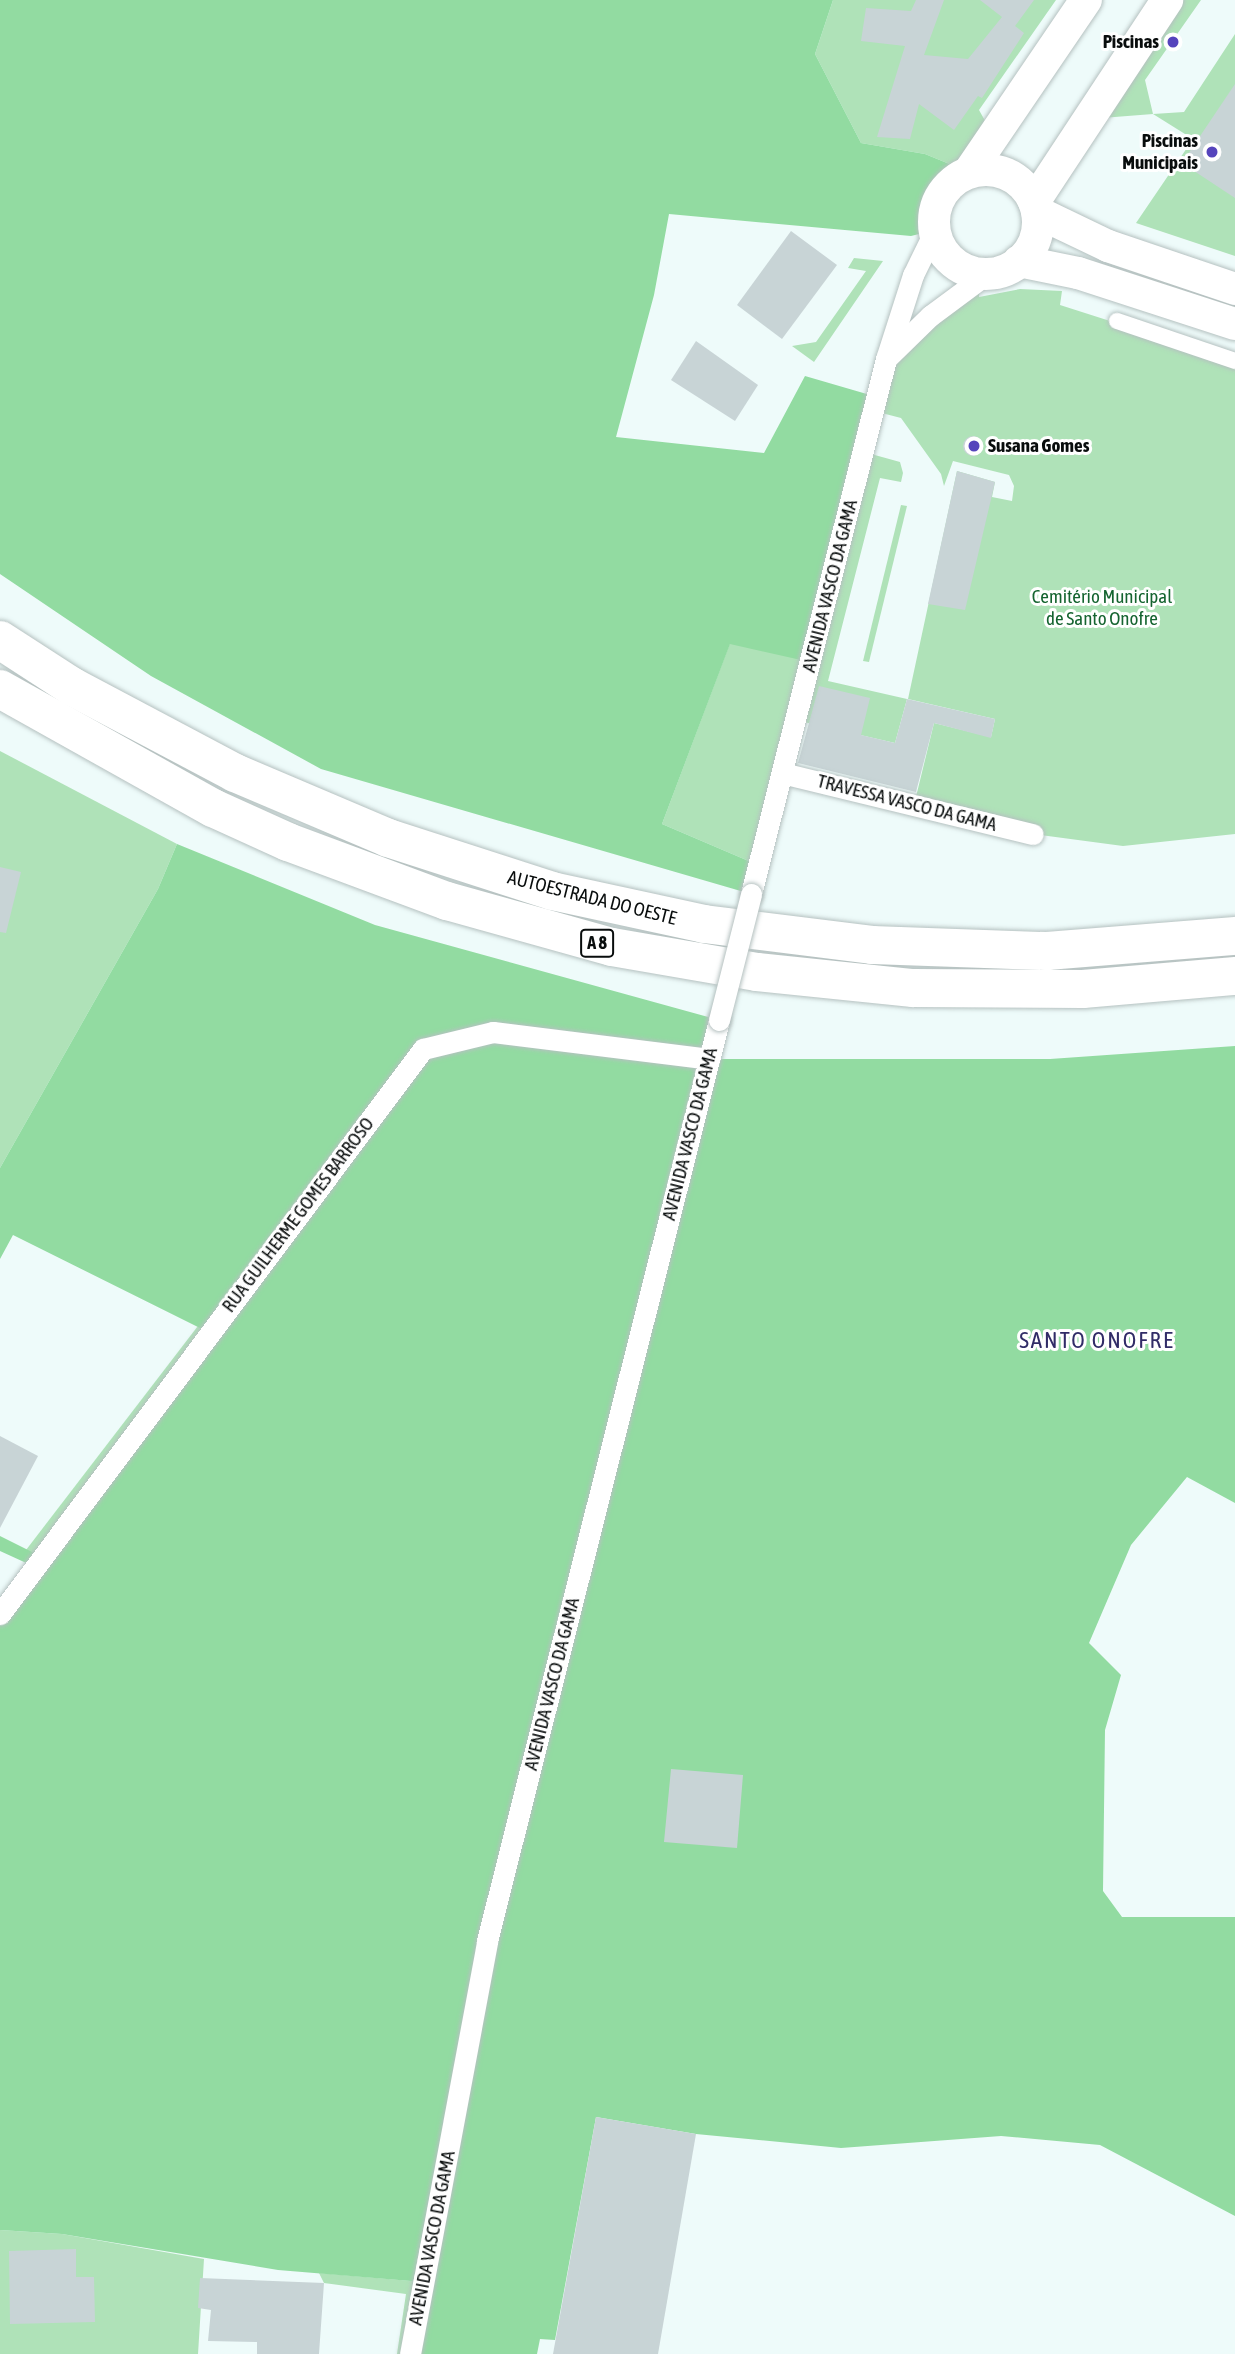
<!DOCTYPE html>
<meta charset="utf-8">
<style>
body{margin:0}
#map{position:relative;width:1235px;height:2354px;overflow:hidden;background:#eefbfa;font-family:"Asap Condensed",sans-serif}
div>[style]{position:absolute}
.green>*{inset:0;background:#afe2b8}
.forest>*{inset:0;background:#92dba1}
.building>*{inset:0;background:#c8d4d6}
.round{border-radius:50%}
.roads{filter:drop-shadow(0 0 2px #b5c1c0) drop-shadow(0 0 2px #b5c1c0)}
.pedestrian>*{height:16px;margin:-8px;padding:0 8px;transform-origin:8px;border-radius:8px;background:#fff}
.minor>*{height:21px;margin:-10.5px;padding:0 10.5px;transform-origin:10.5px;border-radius:10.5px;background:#fff}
.secondary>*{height:32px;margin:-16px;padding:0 16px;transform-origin:16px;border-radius:16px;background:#fff}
.secondary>.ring{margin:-16px;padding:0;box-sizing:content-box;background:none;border:32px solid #fff;border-radius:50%}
.motorway>*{height:38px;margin:-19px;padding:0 19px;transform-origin:19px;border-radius:19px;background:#fff}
.bridges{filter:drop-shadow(0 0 2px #b5c1c0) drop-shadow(0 0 2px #b5c1c0)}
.minor-bridge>*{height:21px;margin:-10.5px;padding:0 10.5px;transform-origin:10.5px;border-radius:10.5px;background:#fff}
.dots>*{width:19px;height:19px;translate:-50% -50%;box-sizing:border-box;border:4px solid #fff;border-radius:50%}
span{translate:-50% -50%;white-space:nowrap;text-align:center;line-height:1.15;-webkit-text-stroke:6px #fff;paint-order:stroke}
.shield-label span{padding:2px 5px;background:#fff;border:2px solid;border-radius:5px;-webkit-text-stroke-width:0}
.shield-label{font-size:18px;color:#090d0d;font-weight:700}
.poi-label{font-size:19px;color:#090d0d;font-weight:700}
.right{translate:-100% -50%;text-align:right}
.left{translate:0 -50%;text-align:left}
.street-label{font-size:19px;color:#090d0d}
.park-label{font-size:19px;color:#156430}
.quarter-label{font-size:23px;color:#312c67;letter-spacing:2px}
</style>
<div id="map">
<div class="green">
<i style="clip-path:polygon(833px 0,1056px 0,979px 110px,993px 135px,969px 172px,925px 154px,861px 143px,815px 54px)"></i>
<i style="clip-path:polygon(1167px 0,1201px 0,1145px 80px,1153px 114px,1184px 112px,1235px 34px,1235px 256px,1136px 223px,1193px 139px,1153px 114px,1089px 119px)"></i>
<i style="clip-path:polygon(854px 258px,883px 261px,814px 362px,792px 346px,816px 342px,866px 271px,848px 268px)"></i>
<i style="clip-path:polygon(980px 280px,979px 297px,1020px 289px,1062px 291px,1060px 305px,1235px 361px,1235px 834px,1123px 846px,1033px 834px,914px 805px,934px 723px,991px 737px,995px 719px,908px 699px,957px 471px,995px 482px,992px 497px,1012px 501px,1014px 486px,1009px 475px,953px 461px,944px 486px,941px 474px,901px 418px,874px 411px,886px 359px)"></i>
<i style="clip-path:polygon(864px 452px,900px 462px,903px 473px,901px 482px,880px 478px,828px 681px,907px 699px,895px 743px,795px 720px,758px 865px,662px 824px,730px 643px)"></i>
<i style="clip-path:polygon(901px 505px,907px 506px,869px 662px,863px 661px)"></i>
<i style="clip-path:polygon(0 751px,177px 844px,158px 889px,0 1168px)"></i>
<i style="clip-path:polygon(201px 1322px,214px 1328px,39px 1562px,26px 1550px)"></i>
<i style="clip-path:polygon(0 2230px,62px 2234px,204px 2259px,198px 2354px,0 2354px)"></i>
<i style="clip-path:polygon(319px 2273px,423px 2282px,410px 2354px,397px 2354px,406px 2294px,324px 2283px)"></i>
</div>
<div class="forest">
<i style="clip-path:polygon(0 0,833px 0,815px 54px,861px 143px,925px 154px,969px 172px,941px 195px,935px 230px,911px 236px,669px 214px,654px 295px,616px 437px,764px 453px,805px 376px,877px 397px,810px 662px,730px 644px,662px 824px,758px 865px,751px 894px,321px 769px,151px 676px,0 574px)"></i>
<i style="clip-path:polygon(177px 844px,375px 925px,719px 1020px,710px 1059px,1050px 1059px,1235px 1046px,1235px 1503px,1187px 1477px,1131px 1545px,1089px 1643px,1121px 1675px,1105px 1730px,1103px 1891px,1122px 1917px,1235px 1917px,1235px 2216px,1100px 2145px,1001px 2136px,841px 2148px,696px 2134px,596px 2117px,555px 2340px,540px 2339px,537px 2354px,410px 2354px,423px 2282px,278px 2270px,62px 2234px,0 2230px,0 1614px,35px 1567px,0 1551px,0 1536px,42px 1557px,210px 1333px,13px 1235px,0 1259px,0 1168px,158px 889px)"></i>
</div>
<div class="building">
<i style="clip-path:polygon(916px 0,944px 0,924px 55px,968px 59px,1002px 17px,980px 0,1034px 0,1015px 26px,1024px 33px,982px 98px,978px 96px,954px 130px,919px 104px,910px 139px,877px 137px,905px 46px,861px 41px,866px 8px,911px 11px)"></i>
<i style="clip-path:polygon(1235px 84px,1235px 198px,1182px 163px)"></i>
<i style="clip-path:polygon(791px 231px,837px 265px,782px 339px,737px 305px)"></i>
<i style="clip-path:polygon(696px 341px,758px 385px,735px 421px,671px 380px)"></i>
<i class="round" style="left:963px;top:436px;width:20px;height:20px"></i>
<i style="clip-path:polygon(957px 471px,995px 482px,965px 610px,928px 604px)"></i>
<i style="clip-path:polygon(819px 686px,870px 698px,861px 735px,895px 743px,907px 699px,995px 719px,991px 738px,934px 723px,916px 792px,798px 763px)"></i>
<i style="clip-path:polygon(0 867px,21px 872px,6px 933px,0 932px)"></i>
<i style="clip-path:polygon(0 1436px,38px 1456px,0 1528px)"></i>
<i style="clip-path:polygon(671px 1769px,743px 1775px,737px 1848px,664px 1842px)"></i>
<i style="clip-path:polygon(596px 2117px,696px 2134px,658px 2354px,553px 2354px)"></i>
<i style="clip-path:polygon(76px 2249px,76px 2277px,94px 2277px,95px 2322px,10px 2324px,9px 2251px)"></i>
<i style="clip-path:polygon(200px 2278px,324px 2283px,319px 2354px,257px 2354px,257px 2342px,208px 2341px,211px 2310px,198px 2308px)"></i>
</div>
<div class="roads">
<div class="pedestrian">
<i style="left:1117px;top:321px;width:125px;rotate:18.7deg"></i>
</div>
<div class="minor">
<i style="left:888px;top:357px;width:59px;rotate:-44.3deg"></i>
<i style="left:930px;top:316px;width:72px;rotate:-36.6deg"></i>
<i style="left:782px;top:773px;width:258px;rotate:13.7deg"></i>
<i style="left:751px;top:894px;width:552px;rotate:-75.84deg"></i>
<i style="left:886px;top:359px;width:88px;rotate:-72.2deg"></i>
<i style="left:913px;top:275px;width:50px;rotate:-63.9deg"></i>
<i style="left:0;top:1614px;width:706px;rotate:-53.18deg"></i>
<i style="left:423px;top:1049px;width:72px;rotate:-13.7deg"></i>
<i style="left:493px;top:1032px;width:218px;rotate:7.1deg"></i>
<i style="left:410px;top:2354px;width:420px;rotate:-79.4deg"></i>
<i style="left:487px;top:1941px;width:950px;rotate:-75.86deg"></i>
</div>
<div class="secondary">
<i class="ring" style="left:934px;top:170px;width:72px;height:72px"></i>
<i style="left:969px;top:172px;width:208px;rotate:-55.8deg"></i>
<i style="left:1034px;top:202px;width:242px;rotate:-56.6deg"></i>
<i style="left:1037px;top:212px;width:79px;rotate:25.6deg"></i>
<i style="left:1108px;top:246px;width:134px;rotate:18.7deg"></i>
<i style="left:1019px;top:261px;width:60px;rotate:11.5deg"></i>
<i style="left:1078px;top:273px;width:165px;rotate:18deg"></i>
</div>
<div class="motorway">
<i style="left:0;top:640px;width:85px;rotate:32.9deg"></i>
<i style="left:71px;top:686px;width:186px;rotate:27.9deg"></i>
<i style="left:235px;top:773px;width:166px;rotate:23deg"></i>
<i style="left:388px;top:838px;width:172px;rotate:17.9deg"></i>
<i style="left:552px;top:891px;width:156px;rotate:12.2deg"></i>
<i style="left:704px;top:924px;width:169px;rotate:7.1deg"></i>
<i style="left:872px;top:945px;width:175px;rotate:2deg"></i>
<i style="left:1047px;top:951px;width:189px;rotate:-4.6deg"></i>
<i style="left:0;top:689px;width:244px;rotate:29.2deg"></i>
<i style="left:213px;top:808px;width:82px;rotate:24.4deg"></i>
<i style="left:288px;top:842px;width:170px;rotate:20.4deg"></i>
<i style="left:447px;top:901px;width:171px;rotate:15.6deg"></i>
<i style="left:612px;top:947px;width:147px;rotate:9.8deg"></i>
<i style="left:757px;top:972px;width:157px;rotate:5.9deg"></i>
<i style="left:913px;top:988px;width:170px;rotate:0.3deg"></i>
<i style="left:1083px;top:989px;width:153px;rotate:-4.9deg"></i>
</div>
</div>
<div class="bridges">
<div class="minor-bridge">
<i style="left:719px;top:1020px;width:130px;rotate:-75.7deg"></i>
</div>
</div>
<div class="dots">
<i style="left:1173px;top:42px;background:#5544bc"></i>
<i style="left:1212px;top:152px;background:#5544bc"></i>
<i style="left:974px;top:446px;background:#5544bc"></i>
</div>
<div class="shield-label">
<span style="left:597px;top:943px">A 8</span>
</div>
<div class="poi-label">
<span class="right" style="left:1159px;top:42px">Piscinas</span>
<span class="right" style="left:1198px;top:152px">Piscinas<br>Municipais</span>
<span class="left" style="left:988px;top:446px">Susana Gomes</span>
</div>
<div class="street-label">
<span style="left:830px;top:586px;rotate:-76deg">AVENIDA VASCO DA GAMA</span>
<span style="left:907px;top:803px;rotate:14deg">TRAVESSA VASCO DA GAMA</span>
<span style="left:592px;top:898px;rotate:14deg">AUTOESTRADA DO OESTE</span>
<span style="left:690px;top:1134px;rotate:-76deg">AVENIDA VASCO DA GAMA</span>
<span style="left:298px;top:1215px;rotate:-53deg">RUA GUILHERME GOMES BARROSO</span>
<span style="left:552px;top:1684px;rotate:-76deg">AVENIDA VASCO DA GAMA</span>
<span style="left:432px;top:2238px;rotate:-79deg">AVENIDA VASCO DA GAMA</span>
</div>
<div class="park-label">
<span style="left:1102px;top:608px">Cemitério Municipal<br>de Santo Onofre</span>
</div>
<div class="quarter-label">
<span style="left:1097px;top:1340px">SANTO ONOFRE</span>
</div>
</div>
